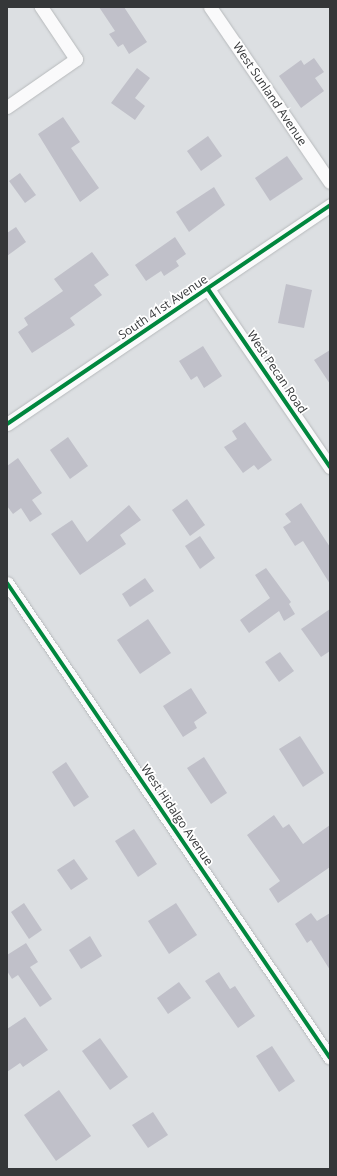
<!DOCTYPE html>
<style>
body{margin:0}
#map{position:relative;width:337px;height:1176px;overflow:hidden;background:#dcdfe2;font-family:"Open Sans",sans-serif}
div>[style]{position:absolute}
.building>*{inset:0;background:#c0c0c9}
.roads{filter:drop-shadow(0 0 1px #b7babc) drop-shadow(0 0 1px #b7babc)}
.street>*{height:13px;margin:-6.5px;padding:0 6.5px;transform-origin:6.5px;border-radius:6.5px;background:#fafafb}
.cycleway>*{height:4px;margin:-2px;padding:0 2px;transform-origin:2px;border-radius:2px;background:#00873e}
span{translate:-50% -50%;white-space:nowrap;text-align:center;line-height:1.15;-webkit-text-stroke:3.5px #fff;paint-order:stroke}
.street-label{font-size:12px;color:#353739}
.frame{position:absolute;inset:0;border:8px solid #353739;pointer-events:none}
</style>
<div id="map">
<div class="building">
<i style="clip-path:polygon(99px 7px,124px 7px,147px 42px,129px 54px,123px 44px,118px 47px,109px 34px,115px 31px)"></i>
<i style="clip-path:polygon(314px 58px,324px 72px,315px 78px,324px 91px,301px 108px,279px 76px,301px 60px,304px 65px)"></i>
<i style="clip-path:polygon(137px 68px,150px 78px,135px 98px,145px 106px,135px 120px,111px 103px)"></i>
<i style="clip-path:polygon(63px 117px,80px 142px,71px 148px,99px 188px,80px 202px,38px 134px)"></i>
<i style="clip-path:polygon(208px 136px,222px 156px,201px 171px,187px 151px)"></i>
<i style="clip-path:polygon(287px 156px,303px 179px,270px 201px,255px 178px)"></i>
<i style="clip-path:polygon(20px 173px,36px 195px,25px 203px,9px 181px)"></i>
<i style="clip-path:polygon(214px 187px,225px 205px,189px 232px,176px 212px)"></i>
<i style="clip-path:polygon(16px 227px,26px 242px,7px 256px,7px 233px)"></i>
<i style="clip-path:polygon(175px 237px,186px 254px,176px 261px,179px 266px,164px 276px,161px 271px,146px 281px,135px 265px)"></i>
<i style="clip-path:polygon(92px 252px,109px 275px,94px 285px,102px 295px,70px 318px,75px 325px,32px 353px,18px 332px,28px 325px,24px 318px,63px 291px,54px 279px)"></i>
<i style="clip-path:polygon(286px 284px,312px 290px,304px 328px,278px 323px)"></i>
<i style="clip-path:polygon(203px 346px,222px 376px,204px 388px,197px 376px,191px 380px,179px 361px)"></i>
<i style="clip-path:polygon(330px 350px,330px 384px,314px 360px)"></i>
<i style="clip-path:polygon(245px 422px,272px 460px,258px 470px,254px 465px,243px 473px,224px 447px,237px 439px,232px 431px)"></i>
<i style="clip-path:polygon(68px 437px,88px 466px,70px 479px,50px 450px)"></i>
<i style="clip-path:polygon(18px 458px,42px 493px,32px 500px,42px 514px,30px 522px,21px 508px,13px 514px,7px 506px,7px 466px)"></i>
<i style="clip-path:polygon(187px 499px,205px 525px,190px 536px,172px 510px)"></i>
<i style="clip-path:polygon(301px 503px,330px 547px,330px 584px,303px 541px,295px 546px,283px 527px,291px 522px,285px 514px)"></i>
<i style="clip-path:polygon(129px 505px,141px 520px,120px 535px,126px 544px,80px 575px,51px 534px,72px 520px,87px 542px)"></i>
<i style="clip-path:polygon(200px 536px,215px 558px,200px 569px,185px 546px)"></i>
<i style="clip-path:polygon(266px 568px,291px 602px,289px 604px,295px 614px,284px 621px,279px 611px,249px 633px,240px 620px,270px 598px,255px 575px)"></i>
<i style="clip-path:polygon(145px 578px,154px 591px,130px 607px,122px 594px)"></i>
<i style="clip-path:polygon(330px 609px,330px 651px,321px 657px,301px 629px)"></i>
<i style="clip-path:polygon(148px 619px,171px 653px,140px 674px,117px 640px)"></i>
<i style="clip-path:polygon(280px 652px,294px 671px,279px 682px,265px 662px)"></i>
<i style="clip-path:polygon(191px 688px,207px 713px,194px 722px,197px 728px,183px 737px,163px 706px)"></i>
<i style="clip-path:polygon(300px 736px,324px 773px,303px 787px,279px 749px)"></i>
<i style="clip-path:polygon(204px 757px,227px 793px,211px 804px,187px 768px)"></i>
<i style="clip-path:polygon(66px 762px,89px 797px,74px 807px,52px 772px)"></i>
<i style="clip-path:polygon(274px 815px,283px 828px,289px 824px,303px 844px,330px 825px,330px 867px,278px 903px,269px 889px,280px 881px,247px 835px)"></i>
<i style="clip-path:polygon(134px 829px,157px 864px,138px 877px,115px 841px)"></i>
<i style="clip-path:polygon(74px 859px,88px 879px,71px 890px,57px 870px)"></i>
<i style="clip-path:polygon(24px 903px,42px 930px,29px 939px,11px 912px)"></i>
<i style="clip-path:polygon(176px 903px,197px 935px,169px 954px,148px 921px)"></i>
<i style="clip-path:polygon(311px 913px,317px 921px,330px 913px,330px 970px,311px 940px,307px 943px,295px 924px)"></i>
<i style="clip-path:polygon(90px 936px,102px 956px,81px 969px,69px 950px)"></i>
<i style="clip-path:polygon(26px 943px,38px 962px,30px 967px,52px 999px,40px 1007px,18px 975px,12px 979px,7px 971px,7px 955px)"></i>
<i style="clip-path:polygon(219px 972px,230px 989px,235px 986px,255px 1016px,238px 1028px,205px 981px)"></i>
<i style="clip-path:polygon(179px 982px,191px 998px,168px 1014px,157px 998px)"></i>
<i style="clip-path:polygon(25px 1017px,48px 1050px,23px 1067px,20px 1063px,7px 1072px,7px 1029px)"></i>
<i style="clip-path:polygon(100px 1038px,128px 1077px,110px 1090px,82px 1051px)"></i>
<i style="clip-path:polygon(272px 1046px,295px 1081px,279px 1092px,256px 1056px)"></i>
<i style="clip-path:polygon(59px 1090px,91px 1136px,56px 1161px,24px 1115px)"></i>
<i style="clip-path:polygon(153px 1112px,168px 1135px,148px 1148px,132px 1125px)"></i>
</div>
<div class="roads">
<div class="street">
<i style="left:210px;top:7px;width:212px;rotate:55.6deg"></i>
<i style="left:7px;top:107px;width:84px;rotate:-34.8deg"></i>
<i style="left:76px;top:59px;width:63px;rotate:-123.9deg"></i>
<i style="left:208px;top:289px;width:216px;rotate:55.6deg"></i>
<i style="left:7px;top:424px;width:390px;rotate:-34.1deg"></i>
<i style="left:7px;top:583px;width:574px;rotate:55.78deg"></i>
</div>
</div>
<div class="cycleway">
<i style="left:208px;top:289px;width:216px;rotate:55.6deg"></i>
<i style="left:7px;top:424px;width:390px;rotate:-34.1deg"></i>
<i style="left:7px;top:583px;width:574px;rotate:55.78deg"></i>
</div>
<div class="street-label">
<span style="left:270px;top:94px;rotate:56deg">West Sunland Avenue</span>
<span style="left:163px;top:307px;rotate:-34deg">South 41st Avenue</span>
<span style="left:277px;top:372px;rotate:56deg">West Pecan Road</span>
<span style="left:177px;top:815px;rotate:56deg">West Hidalgo Avenue</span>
</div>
<div class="frame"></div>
</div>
